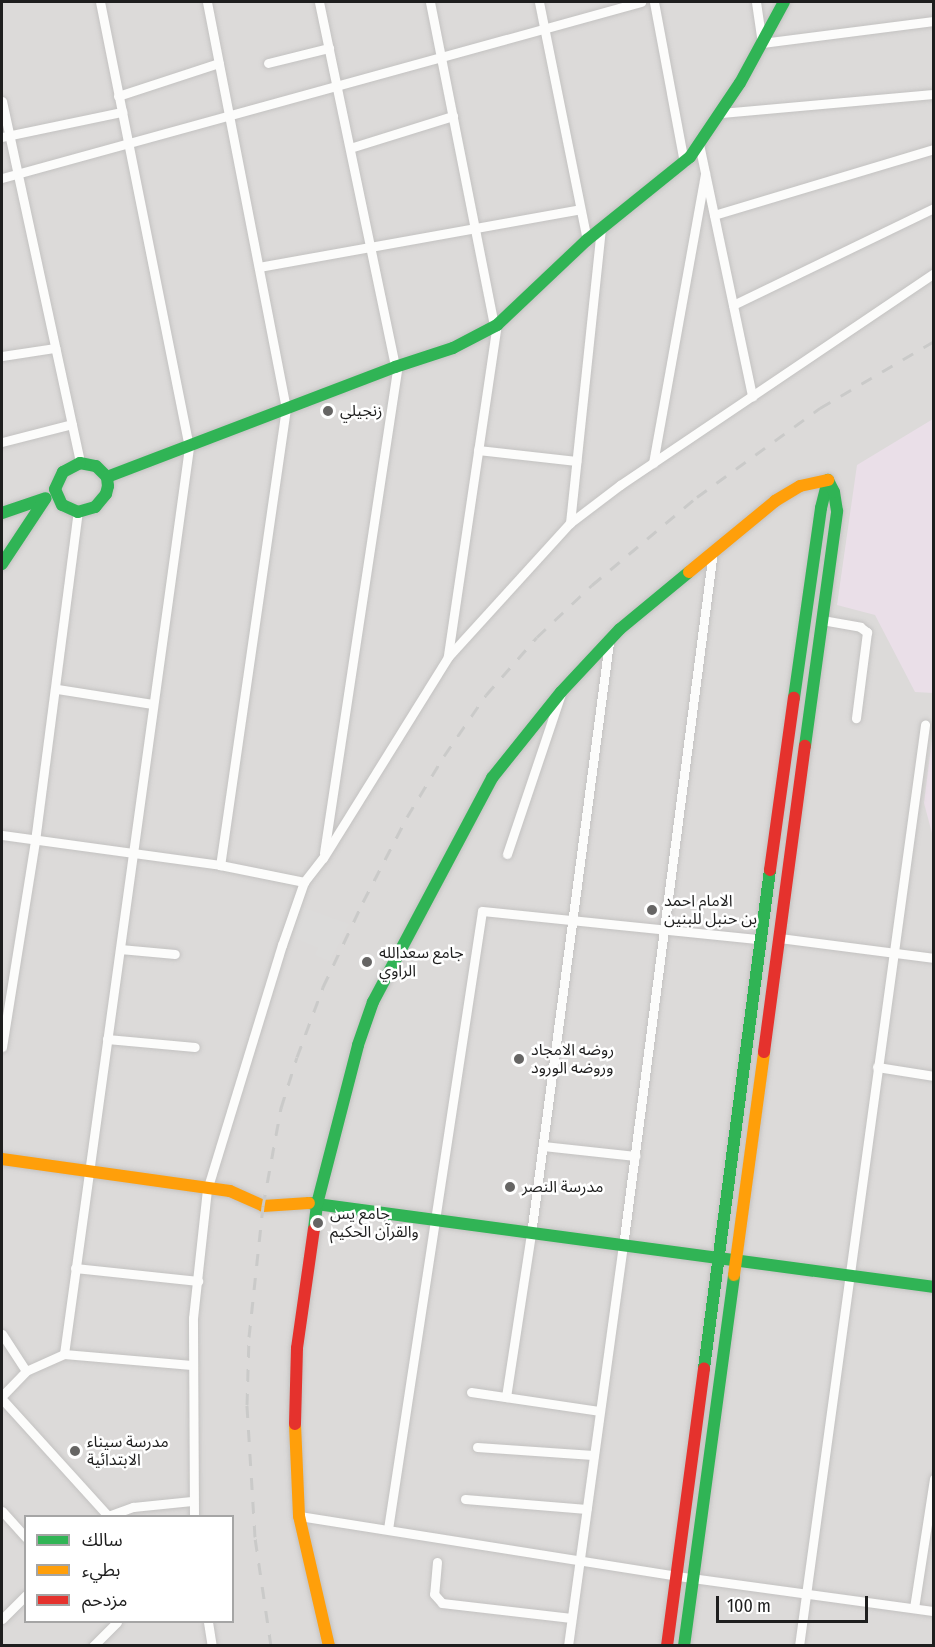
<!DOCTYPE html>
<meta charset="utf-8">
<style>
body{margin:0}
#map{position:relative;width:935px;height:1647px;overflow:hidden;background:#eceae7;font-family:"Fira Sans Condensed","Noto Sans Arabic",sans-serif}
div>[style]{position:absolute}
.residential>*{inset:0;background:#dcdad9}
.industrial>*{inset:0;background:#eadfe8}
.parking>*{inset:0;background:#dcdbda}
.roads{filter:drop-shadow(0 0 2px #c3c2c1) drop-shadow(0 0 2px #c3c2c1)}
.street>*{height:9px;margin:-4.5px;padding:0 4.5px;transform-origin:4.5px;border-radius:4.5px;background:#fcfcfb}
.fast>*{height:12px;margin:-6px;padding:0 6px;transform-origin:6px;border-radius:6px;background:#30b455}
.slow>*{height:12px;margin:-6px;padding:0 6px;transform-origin:6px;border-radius:6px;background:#ff9f0a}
.jam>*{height:12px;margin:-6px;padding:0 6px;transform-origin:6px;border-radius:6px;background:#e5322d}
.rail>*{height:3px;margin-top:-1.5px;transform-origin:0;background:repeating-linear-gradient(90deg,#cacac9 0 12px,transparent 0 24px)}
.dots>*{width:16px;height:16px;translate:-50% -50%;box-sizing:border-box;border:3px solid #fff;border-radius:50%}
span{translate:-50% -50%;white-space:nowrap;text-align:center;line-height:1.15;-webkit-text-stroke:5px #fff;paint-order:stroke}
.poi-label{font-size:16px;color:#1e1e1e}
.left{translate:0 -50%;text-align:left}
.frame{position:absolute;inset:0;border:3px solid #1e1e1e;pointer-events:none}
.legend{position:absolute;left:24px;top:1515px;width:210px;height:108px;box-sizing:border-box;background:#fff;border:2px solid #a5a5a5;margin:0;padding:8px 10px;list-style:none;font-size:18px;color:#1e1e1e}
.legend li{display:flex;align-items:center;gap:12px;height:30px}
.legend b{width:30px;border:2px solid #a5a5a5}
.scale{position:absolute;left:716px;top:1596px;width:152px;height:27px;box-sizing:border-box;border:3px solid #1e1e1e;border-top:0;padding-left:8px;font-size:18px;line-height:21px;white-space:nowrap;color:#1e1e1e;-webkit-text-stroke:4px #fff;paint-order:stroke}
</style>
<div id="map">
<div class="residential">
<i style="clip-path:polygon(evenodd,2px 2px,933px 2px,933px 1645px,2px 1646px,2px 2px,26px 1516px,232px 1516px,232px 1622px,26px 1622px,26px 1516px)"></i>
</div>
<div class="industrial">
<i style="clip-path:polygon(933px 419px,933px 693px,915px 692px,875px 615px,837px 605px,857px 465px)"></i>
<i style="clip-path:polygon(933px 731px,933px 837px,924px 803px)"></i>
</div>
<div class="parking">
<i style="clip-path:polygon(299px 906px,349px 924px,330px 961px,315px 955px,318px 948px,294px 938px)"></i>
</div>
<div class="roads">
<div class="street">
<i style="left:207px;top:2px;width:414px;rotate:79deg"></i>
<i style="left:286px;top:408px;width:462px;rotate:98.2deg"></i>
<i style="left:319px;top:2px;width:373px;rotate:78.2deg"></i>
<i style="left:430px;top:2px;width:330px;rotate:78.8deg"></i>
<i style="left:539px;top:2px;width:243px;rotate:78.6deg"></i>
<i style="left:654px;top:2px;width:163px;rotate:79.4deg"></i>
<i style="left:756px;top:2px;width:41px;rotate:81.7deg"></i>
<i style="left:762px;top:43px;width:173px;rotate:-7.3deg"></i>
<i style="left:268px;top:63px;width:63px;rotate:-13.8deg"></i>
<i style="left:118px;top:96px;width:106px;rotate:-18.1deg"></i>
<i style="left:2px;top:101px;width:370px;rotate:77.8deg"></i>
<i style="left:720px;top:113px;width:215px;rotate:-5.1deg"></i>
<i style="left:2px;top:137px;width:123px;rotate:-11.8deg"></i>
<i style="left:699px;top:144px;width:258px;rotate:78.1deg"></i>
<i style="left:350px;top:148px;width:108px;rotate:-17.3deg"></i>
<i style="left:2px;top:178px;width:663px;rotate:-15.4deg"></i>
<i style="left:714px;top:215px;width:230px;rotate:-16.7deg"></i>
<i style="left:259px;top:267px;width:326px;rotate:-10.2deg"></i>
<i style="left:733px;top:305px;width:223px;rotate:-25.8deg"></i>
<i style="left:2px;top:356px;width:54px;rotate:-8.6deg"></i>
<i style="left:2px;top:442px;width:72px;rotate:-14.4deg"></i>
<i style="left:478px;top:450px;width:99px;rotate:6.4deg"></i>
<i style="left:653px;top:463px;width:294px;rotate:-79.8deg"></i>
<i style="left:570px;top:523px;width:296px;rotate:-84deg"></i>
<i style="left:822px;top:620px;width:39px;rotate:10deg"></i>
<i style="left:860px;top:627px;width:9px;rotate:36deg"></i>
<i style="left:867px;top:632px;width:87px;rotate:97.3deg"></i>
<i style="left:448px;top:655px;width:334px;rotate:-81.6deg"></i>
<i style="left:57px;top:689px;width:97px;rotate:8.9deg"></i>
<i style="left:2px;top:835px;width:220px;rotate:7.8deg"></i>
<i style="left:220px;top:865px;width:86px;rotate:11.4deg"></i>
<i style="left:324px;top:853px;width:493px;rotate:-81.4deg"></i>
<i style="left:507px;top:854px;width:169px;rotate:-71.4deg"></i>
<i style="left:780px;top:938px;width:155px;rotate:7.4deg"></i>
<i style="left:120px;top:949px;width:55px;rotate:5.2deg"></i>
<i style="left:107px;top:1039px;width:88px;rotate:5.2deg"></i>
<i style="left:2px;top:1047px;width:209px;rotate:-80.9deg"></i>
<i style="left:35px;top:841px;width:332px;rotate:-82.6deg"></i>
<i style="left:877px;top:1067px;width:58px;rotate:9deg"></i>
<i style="left:543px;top:1146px;width:93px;rotate:6.2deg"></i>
<i style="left:75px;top:1268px;width:124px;rotate:6deg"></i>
<i style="left:2px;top:1334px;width:44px;rotate:57deg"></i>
<i style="left:64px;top:1354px;width:916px;rotate:-82.15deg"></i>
<i style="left:189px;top:447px;width:454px;rotate:-101.3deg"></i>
<i style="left:471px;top:1392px;width:129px;rotate:8.4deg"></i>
<i style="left:2px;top:1396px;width:35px;rotate:-46deg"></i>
<i style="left:26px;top:1371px;width:42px;rotate:-24.1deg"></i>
<i style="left:64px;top:1354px;width:128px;rotate:4.9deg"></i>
<i style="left:506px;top:1397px;width:165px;rotate:-81.3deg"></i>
<i style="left:531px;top:1234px;width:597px;rotate:-82.49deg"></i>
<i style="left:2px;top:1399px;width:158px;rotate:47.8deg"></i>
<i style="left:477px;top:1447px;width:116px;rotate:3.9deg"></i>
<i style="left:465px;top:1499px;width:122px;rotate:4.7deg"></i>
<i style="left:2px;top:1511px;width:36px;rotate:48deg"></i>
<i style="left:108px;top:1516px;width:27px;rotate:-20deg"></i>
<i style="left:133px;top:1507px;width:59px;rotate:-5.8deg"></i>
<i style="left:194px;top:1516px;width:198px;rotate:-90.3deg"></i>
<i style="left:193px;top:1318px;width:129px;rotate:-83.8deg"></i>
<i style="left:207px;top:1190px;width:256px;rotate:-73deg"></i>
<i style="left:282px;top:945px;width:67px;rotate:-70.8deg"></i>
<i style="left:304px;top:882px;width:31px;rotate:-52deg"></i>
<i style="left:323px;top:858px;width:237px;rotate:-58.1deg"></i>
<i style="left:448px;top:657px;width:181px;rotate:-47.7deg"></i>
<i style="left:570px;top:523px;width:63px;rotate:-37.2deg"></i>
<i style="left:620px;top:485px;width:379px;rotate:-34deg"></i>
<i style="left:299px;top:1516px;width:383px;rotate:9deg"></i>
<i style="left:677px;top:1576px;width:259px;rotate:7.8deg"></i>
<i style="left:388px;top:1529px;width:625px;rotate:-81.35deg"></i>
<i style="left:482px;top:911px;width:279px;rotate:5.8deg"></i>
<i style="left:437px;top:1562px;width:32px;rotate:95deg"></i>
<i style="left:434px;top:1594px;width:12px;rotate:48deg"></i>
<i style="left:442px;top:1603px;width:130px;rotate:6.6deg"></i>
<i style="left:914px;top:1608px;width:131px;rotate:-81.2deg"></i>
<i style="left:2px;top:1619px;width:34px;rotate:-45deg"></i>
<i style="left:208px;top:1622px;width:24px;rotate:81deg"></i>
<i style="left:93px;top:1646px;width:34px;rotate:-45deg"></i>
<i style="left:568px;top:1646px;width:404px;rotate:-82.2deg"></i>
<i style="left:623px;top:1246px;width:701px;rotate:-82.62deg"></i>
<i style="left:799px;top:1646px;width:930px;rotate:-82.21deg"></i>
</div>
<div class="fast">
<i style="left:80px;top:463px;width:16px;rotate:11deg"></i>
<i style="left:96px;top:466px;width:16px;rotate:45deg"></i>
<i style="left:107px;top:477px;width:9px;rotate:84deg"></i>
<i style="left:108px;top:486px;width:8px;rotate:104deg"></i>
<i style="left:106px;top:494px;width:17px;rotate:130deg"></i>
<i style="left:95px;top:507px;width:18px;rotate:164deg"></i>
<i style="left:78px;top:512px;width:17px;rotate:-156deg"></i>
<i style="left:62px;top:505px;width:17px;rotate:-114deg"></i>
<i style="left:55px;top:489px;width:19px;rotate:-65deg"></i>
<i style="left:63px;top:472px;width:19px;rotate:-28deg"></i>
<i style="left:107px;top:477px;width:308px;rotate:-20.9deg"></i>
<i style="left:395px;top:367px;width:61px;rotate:-18.1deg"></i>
<i style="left:453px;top:348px;width:50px;rotate:-27.6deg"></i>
<i style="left:497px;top:325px;width:124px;rotate:-43.4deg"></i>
<i style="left:587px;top:240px;width:132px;rotate:-38.9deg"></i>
<i style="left:690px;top:157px;width:89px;rotate:-56deg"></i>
<i style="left:740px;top:83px;width:92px;rotate:-61.5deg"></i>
<i style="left:2px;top:513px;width:46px;rotate:-18.8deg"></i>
<i style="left:2px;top:564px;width:78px;rotate:-56.5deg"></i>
<i style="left:794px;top:698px;width:192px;rotate:-81.9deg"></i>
<i style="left:821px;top:508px;width:29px;rotate:-76deg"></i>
<i style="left:805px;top:746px;width:237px;rotate:-82.2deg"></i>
<i style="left:837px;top:511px;width:19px;rotate:-99deg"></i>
<i style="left:834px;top:492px;width:13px;rotate:-117deg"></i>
<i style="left:309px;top:1203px;width:631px;rotate:7.65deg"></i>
<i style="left:314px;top:1229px;width:25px;rotate:-83deg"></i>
<i style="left:317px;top:1204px;width:164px;rotate:-75.5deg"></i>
<i style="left:358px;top:1045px;width:46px;rotate:-70.8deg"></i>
<i style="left:373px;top:1002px;width:254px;rotate:-62deg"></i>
<i style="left:492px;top:778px;width:110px;rotate:-51.3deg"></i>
<i style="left:561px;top:692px;width:86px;rotate:-46.9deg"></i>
<i style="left:620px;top:629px;width:89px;rotate:-39.6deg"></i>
<i style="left:704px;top:1368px;width:502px;rotate:-82.45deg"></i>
<i style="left:684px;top:1646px;width:374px;rotate:-82.3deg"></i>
</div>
<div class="slow">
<i style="left:689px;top:572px;width:112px;rotate:-39.5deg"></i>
<i style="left:775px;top:501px;width:29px;rotate:-31deg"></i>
<i style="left:800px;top:486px;width:29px;rotate:-12deg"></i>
<i style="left:2px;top:1159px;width:230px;rotate:8deg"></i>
<i style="left:230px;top:1191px;width:36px;rotate:24deg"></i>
<i style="left:263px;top:1206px;width:46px;rotate:-3.7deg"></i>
<i style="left:734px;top:1275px;width:225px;rotate:-82.3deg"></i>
<i style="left:295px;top:1424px;width:92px;rotate:87.5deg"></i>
<i style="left:299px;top:1516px;width:133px;rotate:77deg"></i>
</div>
<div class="jam">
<i style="left:770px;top:870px;width:174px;rotate:-82.1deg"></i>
<i style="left:764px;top:1052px;width:309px;rotate:-82.4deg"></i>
<i style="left:295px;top:1424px;width:76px;rotate:-88.5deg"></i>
<i style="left:297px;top:1348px;width:120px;rotate:-81.9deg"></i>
<i style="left:667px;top:1646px;width:280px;rotate:-82.4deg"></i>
</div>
</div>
<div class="rail">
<i style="left:271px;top:1646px;width:110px;rotate:-98.4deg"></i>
<i style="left:255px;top:1537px;width:132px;rotate:-93.5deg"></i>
<i style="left:247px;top:1405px;width:68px;rotate:-88.3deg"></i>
<i style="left:249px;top:1337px;width:132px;rotate:-83.9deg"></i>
<i style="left:263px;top:1206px;width:100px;rotate:-79.6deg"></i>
<i style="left:281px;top:1108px;width:53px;rotate:-72.6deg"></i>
<i style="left:297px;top:1057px;width:75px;rotate:-69.6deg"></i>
<i style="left:323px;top:987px;width:94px;rotate:-64.8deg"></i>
<i style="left:363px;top:902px;width:96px;rotate:-62.6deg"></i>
<i style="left:407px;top:817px;width:71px;rotate:-58.8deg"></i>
<i style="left:444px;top:756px;width:74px;rotate:-55.5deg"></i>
<i style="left:486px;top:695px;width:77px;rotate:-48.7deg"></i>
<i style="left:537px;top:637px;width:76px;rotate:-43.4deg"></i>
<i style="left:592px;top:585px;width:137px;rotate:-40deg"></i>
<i style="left:697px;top:497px;width:152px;rotate:-35.9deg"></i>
<i style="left:820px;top:408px;width:132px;rotate:-30.4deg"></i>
</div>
<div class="dots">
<i style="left:328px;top:411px;background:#666564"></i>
<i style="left:652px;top:910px;background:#666564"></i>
<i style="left:367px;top:962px;background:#666564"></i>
<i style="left:519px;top:1059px;background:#666564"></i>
<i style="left:510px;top:1187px;background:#666564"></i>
<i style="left:318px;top:1223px;background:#666564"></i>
<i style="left:75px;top:1451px;background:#666564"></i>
</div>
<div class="poi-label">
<span class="left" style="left:340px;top:411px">زنجيلي</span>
<span class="left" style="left:664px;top:910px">الامام احمد<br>بن حنبل للبنين</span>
<span class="left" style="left:379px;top:962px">جامع سعدالله<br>الراوي</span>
<span class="left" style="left:531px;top:1059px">روضه الامجاد<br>وروضه الورود</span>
<span class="left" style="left:522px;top:1187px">مدرسة النصر</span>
<span class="left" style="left:330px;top:1223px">جامع يس<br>والقرآن الحكيم</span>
<span class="left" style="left:87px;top:1451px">مدرسة سيناء<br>الابتدائية</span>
</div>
<div class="frame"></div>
<ul class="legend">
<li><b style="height:8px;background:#30b455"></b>سالك</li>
<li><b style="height:8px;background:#ff9f0a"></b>بطيء</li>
<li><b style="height:8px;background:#e5322d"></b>مزدحم</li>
</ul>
<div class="scale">100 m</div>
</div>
